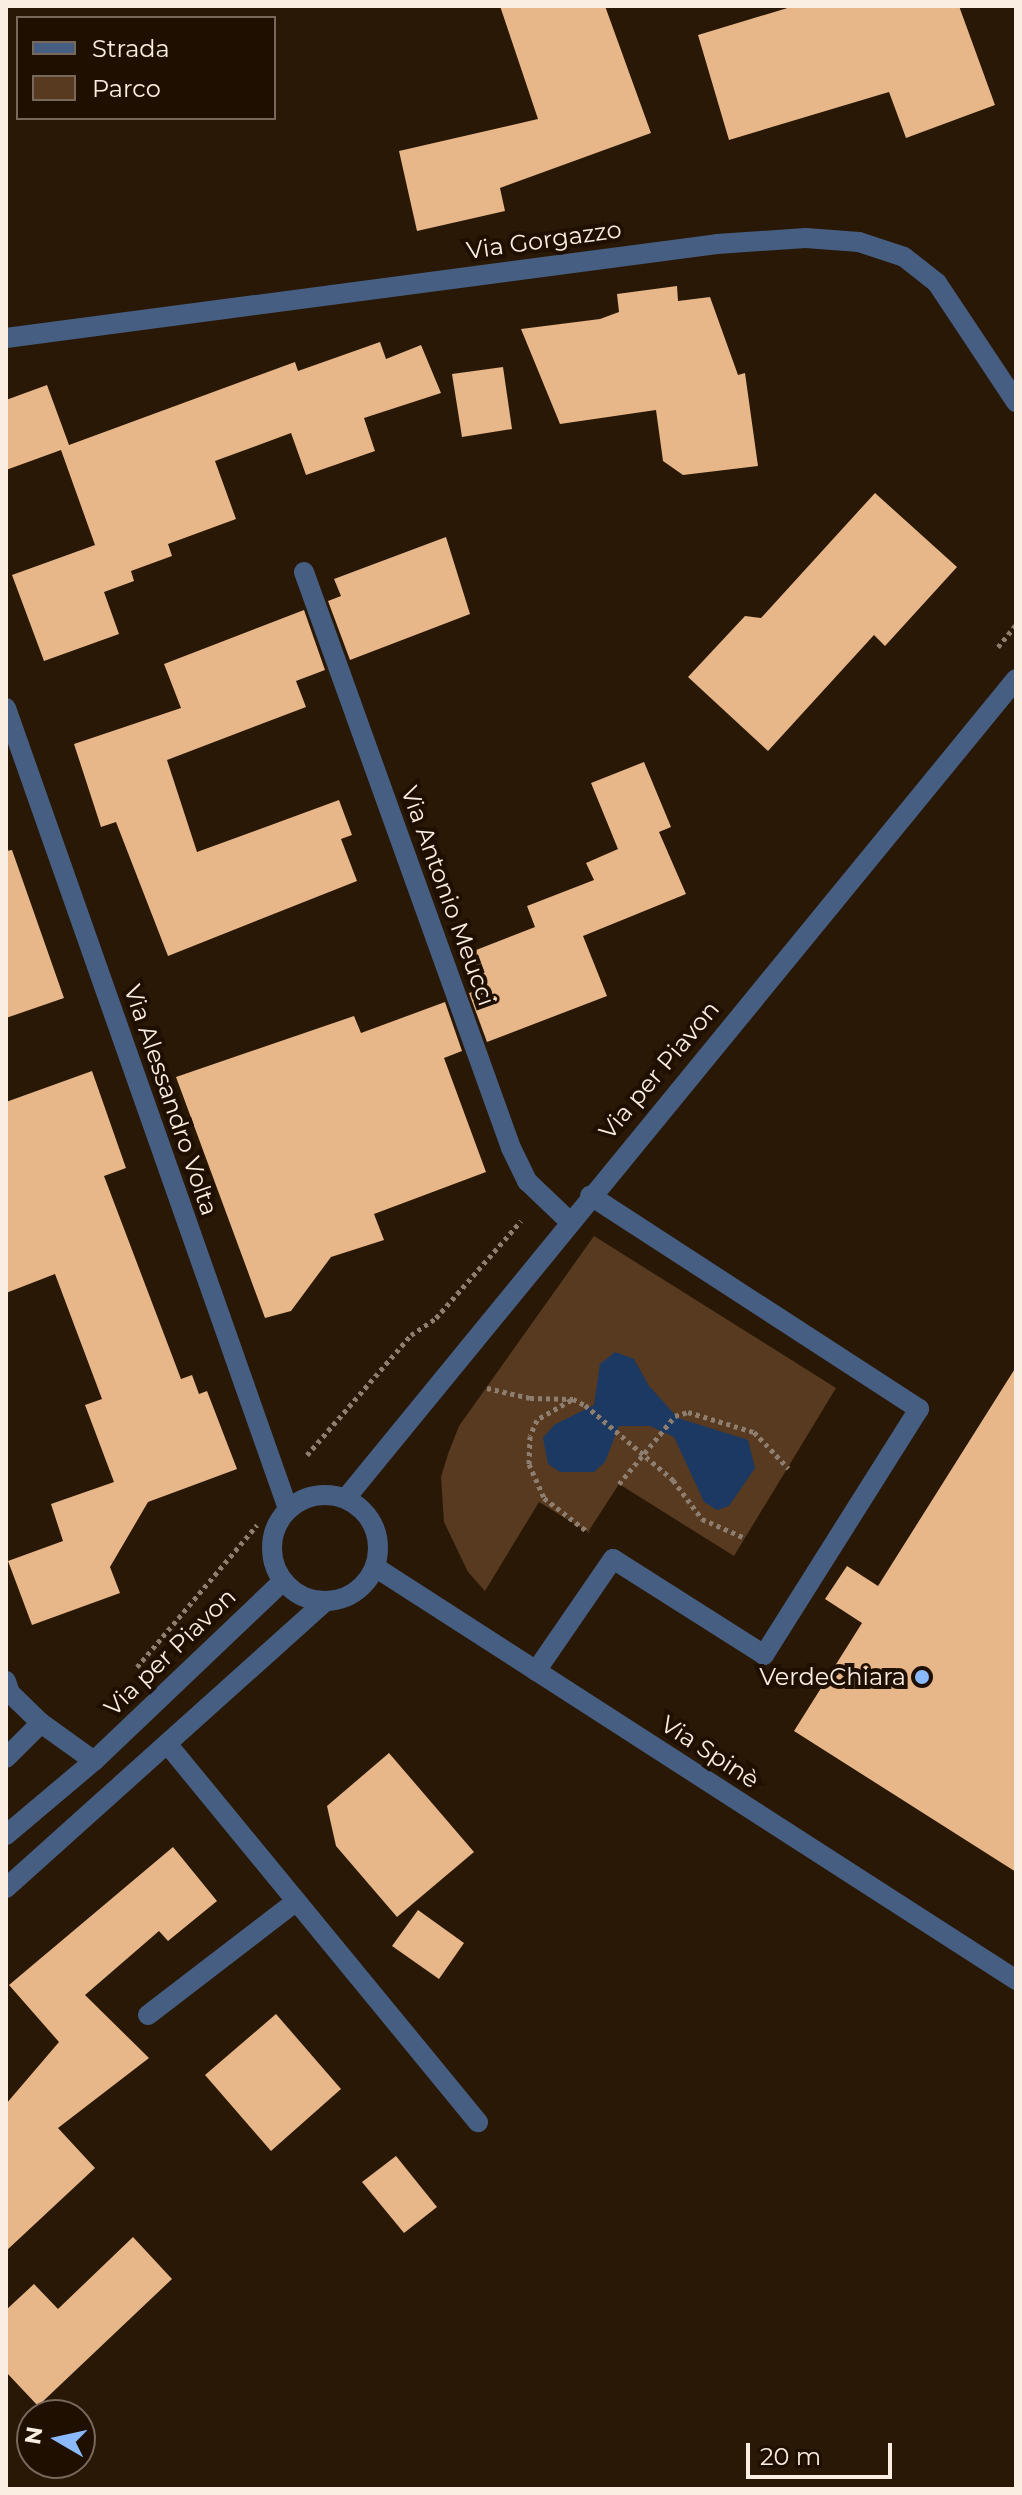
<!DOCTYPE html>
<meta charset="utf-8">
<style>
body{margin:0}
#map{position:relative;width:1022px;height:2495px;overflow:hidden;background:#291806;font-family:Montserrat,sans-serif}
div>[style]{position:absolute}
.green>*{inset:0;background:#573a1f}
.water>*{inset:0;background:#1b3963}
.building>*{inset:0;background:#e7b689}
.path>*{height:5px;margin-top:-2.5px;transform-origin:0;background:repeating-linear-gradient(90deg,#8d7e6f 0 4px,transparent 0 8px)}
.service>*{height:20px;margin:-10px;padding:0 10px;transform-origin:10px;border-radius:10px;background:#455e81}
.minor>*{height:20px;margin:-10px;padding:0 10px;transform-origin:10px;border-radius:10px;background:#455e81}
.tertiary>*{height:20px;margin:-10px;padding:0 10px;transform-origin:10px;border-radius:10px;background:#455e81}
.tertiary>.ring{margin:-10px;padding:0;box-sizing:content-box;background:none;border:20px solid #455e81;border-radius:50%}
.dots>*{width:22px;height:22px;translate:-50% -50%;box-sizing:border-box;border:4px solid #1f0f01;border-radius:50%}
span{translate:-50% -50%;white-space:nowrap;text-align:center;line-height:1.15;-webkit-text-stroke:8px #1f0f01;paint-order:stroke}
.street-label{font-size:24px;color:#faede2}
.poi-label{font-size:24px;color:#faede2}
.right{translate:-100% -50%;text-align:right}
.frame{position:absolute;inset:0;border:8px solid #faede2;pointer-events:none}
.legend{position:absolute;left:16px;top:16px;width:260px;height:104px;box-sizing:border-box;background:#1f0f01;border:2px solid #77685b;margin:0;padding:10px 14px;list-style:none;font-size:24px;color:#faede2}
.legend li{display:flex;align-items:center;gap:16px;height:40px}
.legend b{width:40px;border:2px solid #77685b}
.north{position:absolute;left:16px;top:2399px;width:80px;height:80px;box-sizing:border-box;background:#1f0f01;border:2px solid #77685b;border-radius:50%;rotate:279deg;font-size:22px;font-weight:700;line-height:32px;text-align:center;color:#faede2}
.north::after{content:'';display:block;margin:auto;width:28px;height:36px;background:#8abafc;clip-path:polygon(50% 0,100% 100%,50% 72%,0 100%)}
.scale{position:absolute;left:746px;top:2443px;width:146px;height:36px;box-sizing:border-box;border:4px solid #faede2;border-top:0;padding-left:10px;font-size:24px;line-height:28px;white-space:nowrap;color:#faede2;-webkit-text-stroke:6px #1f0f01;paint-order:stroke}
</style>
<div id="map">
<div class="green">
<i style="clip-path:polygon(594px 1236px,836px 1388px,734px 1556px,619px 1484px,588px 1532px,539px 1502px,485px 1591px,468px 1572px,444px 1522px,441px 1477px,448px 1454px,459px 1426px)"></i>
</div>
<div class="water">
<i style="clip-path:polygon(615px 1352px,634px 1359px,649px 1386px,678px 1418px,748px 1440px,755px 1468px,729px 1506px,717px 1510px,704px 1502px,674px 1437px,650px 1426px,619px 1426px,605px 1462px,594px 1472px,560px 1472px,548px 1464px,543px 1438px,554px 1425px,594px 1405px,600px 1364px)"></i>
</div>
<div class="building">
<i style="clip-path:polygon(500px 6px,605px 6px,651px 133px,500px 188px,505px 211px,417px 231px,399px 151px,538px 119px)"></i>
<i style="clip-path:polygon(794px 6px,959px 6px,995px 105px,906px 138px,889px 92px,729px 140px,698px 35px)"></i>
<i style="clip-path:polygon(677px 286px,678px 301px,710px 297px,738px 375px,745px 373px,758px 466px,683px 475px,663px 461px,656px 410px,560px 424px,521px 329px,600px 319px,619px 312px,617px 294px)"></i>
<i style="clip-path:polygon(380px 342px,386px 359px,421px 345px,441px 393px,364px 418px,375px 451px,306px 475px,291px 433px,215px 461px,236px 519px,168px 544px,172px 556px,131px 571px,134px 581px,104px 592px,119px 634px,44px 661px,12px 575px,95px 545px,61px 450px,6px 470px,6px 400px,47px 385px,69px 445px,295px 362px,298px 371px)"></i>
<i style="clip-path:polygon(503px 367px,512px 429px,462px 437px,452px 374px)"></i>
<i style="clip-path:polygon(875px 493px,957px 567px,885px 646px,874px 635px,768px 751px,688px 677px,745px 616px,761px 618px)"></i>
<i style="clip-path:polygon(446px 537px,470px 614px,350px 660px,328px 601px,341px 596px,334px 579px)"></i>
<i style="clip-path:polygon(304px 610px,325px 670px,296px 681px,306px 707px,167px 760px,197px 852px,339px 800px,352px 835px,341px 839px,357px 881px,168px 956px,116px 822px,101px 827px,74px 744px,181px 708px,164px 664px)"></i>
<i style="clip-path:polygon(644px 762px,671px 827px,659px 832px,686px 894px,583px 936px,607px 996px,487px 1042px,469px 993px,485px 988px,471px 952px,535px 927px,527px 906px,594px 880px,586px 863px,618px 849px,591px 783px)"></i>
<i style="clip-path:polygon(12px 850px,64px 998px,6px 1018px,6px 851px)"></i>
<i style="clip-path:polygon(445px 1002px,462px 1051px,444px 1058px,486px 1172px,374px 1214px,384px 1240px,331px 1257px,291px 1311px,265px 1318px,176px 1077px,354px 1016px,361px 1033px)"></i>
<i style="clip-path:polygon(92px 1071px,126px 1168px,104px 1176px,181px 1379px,192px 1375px,199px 1394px,207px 1391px,237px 1469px,148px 1502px,110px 1567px,120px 1593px,32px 1625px,8px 1561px,63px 1541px,51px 1504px,114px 1482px,85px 1405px,102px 1399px,55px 1274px,6px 1293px,6px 1102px)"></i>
<i style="clip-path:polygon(1016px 1367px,1016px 1872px,794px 1731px,862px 1623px,825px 1599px,847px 1566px,878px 1586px)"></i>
<i style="clip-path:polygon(389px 1753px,474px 1852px,397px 1917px,336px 1846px,327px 1806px)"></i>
<i style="clip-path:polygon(173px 1847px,217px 1901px,168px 1941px,159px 1931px,85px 1995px,149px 2058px,58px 2128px,95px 2168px,6px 2251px,6px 2104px,59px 2042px,9px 1985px)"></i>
<i style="clip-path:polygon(418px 1910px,464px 1943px,439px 1979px,392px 1946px)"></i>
<i style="clip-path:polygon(276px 2014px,341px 2089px,271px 2151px,205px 2075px)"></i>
<i style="clip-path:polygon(396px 2156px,437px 2207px,404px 2233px,362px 2182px)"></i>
<i style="clip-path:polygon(133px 2237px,172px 2279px,38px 2406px,6px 2372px,6px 2310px,34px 2284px,58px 2309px)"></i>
</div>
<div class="path">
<i style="left:998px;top:647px;width:28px;rotate:-51deg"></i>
<i style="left:487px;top:1388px;width:44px;rotate:13.1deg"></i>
<i style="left:530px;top:1398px;width:43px;rotate:1.3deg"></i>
<i style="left:573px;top:1399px;width:13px;rotate:27deg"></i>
<i style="left:585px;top:1405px;width:116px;rotate:40.4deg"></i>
<i style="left:673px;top:1480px;width:49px;rotate:53.4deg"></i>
<i style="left:702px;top:1519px;width:47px;rotate:23.8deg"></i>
<i style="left:571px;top:1400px;width:39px;rotate:150deg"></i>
<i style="left:537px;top:1420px;width:17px;rotate:114deg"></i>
<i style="left:530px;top:1436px;width:28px;rotate:92deg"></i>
<i style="left:529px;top:1464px;width:37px;rotate:66deg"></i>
<i style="left:544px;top:1498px;width:56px;rotate:37.7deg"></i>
<i style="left:307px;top:1455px;width:159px;rotate:-49.1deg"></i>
<i style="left:411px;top:1335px;width:30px;rotate:-34deg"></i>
<i style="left:436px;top:1318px;width:129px;rotate:-48.8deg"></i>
<i style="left:619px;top:1484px;width:88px;rotate:-50.5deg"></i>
<i style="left:675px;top:1416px;width:14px;rotate:-17deg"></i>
<i style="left:688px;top:1412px;width:69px;rotate:16.9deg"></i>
<i style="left:754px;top:1432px;width:50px;rotate:46.6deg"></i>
<i style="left:137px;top:1667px;width:186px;rotate:-49.8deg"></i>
</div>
<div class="service">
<i style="left:536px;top:1671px;width:136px;rotate:-55.5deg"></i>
<i style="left:613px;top:1559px;width:179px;rotate:32.4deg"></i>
<i style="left:764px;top:1655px;width:291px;rotate:-57.8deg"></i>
<i style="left:919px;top:1409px;width:392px;rotate:-147deg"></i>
</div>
<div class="minor">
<i style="left:6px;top:338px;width:717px;rotate:-7.53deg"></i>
<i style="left:717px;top:244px;width:89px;rotate:-3.9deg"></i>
<i style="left:806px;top:238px;width:53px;rotate:4.3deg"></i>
<i style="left:859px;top:242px;width:47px;rotate:18.4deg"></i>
<i style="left:904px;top:257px;width:42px;rotate:38.2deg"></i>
<i style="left:937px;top:283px;width:143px;rotate:56.4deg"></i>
<i style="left:304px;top:572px;width:612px;rotate:70.23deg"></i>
<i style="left:511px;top:1148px;width:37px;rotate:64deg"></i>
<i style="left:527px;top:1181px;width:58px;rotate:43.6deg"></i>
<i style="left:6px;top:708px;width:849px;rotate:70.6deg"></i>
<i style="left:375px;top:1567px;width:763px;rotate:32.79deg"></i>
<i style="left:6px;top:1681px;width:13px;rotate:72deg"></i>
<i style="left:10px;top:1693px;width:43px;rotate:44.1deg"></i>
<i style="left:41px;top:1723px;width:65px;rotate:35.6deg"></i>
<i style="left:169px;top:1746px;width:487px;rotate:50.6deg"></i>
<i style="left:6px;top:1758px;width:49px;rotate:-45deg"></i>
<i style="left:6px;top:1888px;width:428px;rotate:-41.9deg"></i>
<i style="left:148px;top:2015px;width:185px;rotate:-37.5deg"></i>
</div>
<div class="tertiary">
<i class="ring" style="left:272px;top:1495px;width:86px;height:86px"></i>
<i style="left:346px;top:1498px;width:1058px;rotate:-50.71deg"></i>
<i style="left:6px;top:1835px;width:115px;rotate:-40.1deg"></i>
<i style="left:94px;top:1761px;width:261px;rotate:-43.6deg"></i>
</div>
<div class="dots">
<i style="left:922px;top:1677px;background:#8abafc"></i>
</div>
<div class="street-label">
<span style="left:544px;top:240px;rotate:-8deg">Via Gorgazzo</span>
<span style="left:448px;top:896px;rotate:70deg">Via Antonio Meucci</span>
<span style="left:659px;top:1070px;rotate:-50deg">Via per Piavon</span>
<span style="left:171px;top:1100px;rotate:71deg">Via Alessandro Volta</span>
<span style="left:170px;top:1652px;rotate:-44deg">Via per Piavon</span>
<span style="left:710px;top:1752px;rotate:33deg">Via Spinè</span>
</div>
<div class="poi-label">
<span class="right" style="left:906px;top:1677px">VerdeChiara</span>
</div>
<div class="frame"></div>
<ul class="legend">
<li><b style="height:10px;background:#455e81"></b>Strada</li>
<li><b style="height:22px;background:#573a1f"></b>Parco</li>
</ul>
<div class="north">N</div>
<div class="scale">20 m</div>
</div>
